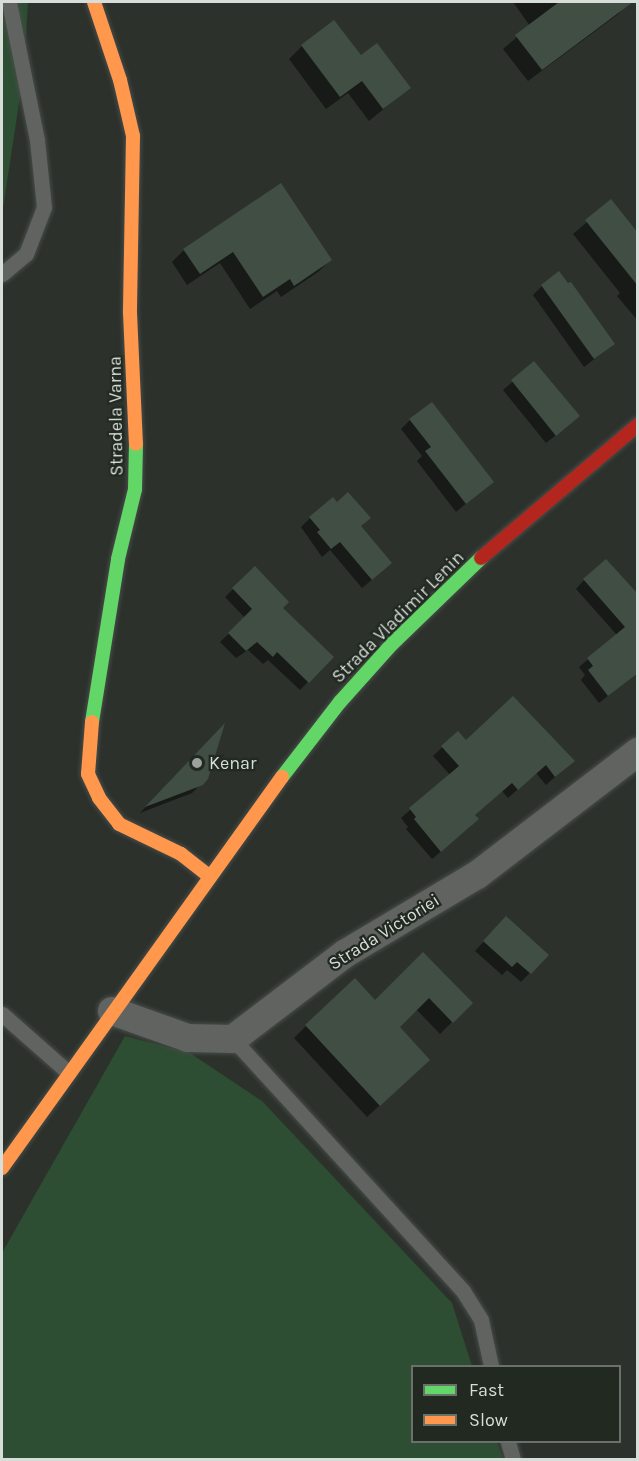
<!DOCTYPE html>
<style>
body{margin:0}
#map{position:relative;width:639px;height:1461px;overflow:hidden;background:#2c312c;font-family:Karla,sans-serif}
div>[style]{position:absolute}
.green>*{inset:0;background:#2d4e32}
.shadow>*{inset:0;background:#0007}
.building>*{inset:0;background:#414e44}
.roads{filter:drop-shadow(0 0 2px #474c48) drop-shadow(0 0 2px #474c48)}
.lane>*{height:15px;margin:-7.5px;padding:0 7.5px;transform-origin:7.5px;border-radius:7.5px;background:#606360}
.street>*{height:28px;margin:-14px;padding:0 14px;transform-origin:14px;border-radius:14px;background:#606360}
.fast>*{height:14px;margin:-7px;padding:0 7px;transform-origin:7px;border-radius:7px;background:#63d668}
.slow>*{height:14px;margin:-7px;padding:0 7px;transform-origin:7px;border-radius:7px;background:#ff974d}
.jam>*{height:14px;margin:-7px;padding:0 7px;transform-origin:7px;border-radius:7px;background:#b3261e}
.dots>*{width:16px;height:16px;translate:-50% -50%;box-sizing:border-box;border:3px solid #212921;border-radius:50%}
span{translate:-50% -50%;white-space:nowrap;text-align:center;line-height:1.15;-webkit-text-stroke:4.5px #212921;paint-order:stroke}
.street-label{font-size:18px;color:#d7ddd8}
.poi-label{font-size:18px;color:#d7ddd8}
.left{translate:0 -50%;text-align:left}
.frame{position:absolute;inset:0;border:3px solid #d7ddd8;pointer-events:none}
.legend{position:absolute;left:411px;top:1365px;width:210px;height:78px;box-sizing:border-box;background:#212921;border:2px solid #6a716a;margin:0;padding:8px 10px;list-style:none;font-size:18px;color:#d7ddd8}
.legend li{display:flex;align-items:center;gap:12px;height:30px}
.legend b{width:30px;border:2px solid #6a716a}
</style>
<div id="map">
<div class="green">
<i style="clip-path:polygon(2px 2px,28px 2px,24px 70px,2px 215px)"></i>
<i style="clip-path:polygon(125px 1036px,190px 1053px,262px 1101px,452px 1303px,472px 1366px,412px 1366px,412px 1442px,497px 1442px,503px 1459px,2px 1460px,2px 1253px)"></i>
</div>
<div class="shadow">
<i style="clip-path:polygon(513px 2px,630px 2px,617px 15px,528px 81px,503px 49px,530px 26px)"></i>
<i style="clip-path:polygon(302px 46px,360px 57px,409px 88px,369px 121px,348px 93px,326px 109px,289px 59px)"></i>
<i style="clip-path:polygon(280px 186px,330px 260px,318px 272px,281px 297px,277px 291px,250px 309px,220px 263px,187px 285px,172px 262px,184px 250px)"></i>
<i style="clip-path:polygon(611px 202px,638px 235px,638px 321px,617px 296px,620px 293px,573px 234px)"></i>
<i style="clip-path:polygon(542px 286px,614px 344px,584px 367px,533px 295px)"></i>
<i style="clip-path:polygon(534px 363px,569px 425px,546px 443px,503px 390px)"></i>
<i style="clip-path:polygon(410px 420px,492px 482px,456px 512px,417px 461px,422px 456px,401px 429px)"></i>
<i style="clip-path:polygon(310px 518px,359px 527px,381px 572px,362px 588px,330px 550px,322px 557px,301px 527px)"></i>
<i style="clip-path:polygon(255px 568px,281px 608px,332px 657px,300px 690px,268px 660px,263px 664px,248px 650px,236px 658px,220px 642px,245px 618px,225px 597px)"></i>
<i style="clip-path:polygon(584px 580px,638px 596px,638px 672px,599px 703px,581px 680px,585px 675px,579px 667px,617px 635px,576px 589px)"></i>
<i style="clip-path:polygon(221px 728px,207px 778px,192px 793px,140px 813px)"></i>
<i style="clip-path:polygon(457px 733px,466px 742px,573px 761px,546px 785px,536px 773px,508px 798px,502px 791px,474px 815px,477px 819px,469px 828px,432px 859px,406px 829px,408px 827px,401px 818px,450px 775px,433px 756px)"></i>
<i style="clip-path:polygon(497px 927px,547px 955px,521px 982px,507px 970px,502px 975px,475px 951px)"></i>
<i style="clip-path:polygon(423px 954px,471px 1003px,440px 1034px,416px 1009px,398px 1027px,416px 1072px,367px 1117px,294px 1038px,306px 1026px,375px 1002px)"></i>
</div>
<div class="building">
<i style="clip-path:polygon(559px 2px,633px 2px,542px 70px,515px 35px)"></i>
<i style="clip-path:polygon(334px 20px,361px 55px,377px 43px,411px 88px,383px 109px,362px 81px,340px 97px,301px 45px)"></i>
<i style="clip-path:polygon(281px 183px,332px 260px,294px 286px,290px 279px,263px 297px,233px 252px,200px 274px,183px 249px)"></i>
<i style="clip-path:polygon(611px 199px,638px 233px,638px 286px,585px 220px)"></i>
<i style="clip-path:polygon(559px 271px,568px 283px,571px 282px,615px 344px,594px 359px,541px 285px)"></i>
<i style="clip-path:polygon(534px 361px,580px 416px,556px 436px,511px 380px)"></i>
<i style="clip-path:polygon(432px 402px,494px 482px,466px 504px,425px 451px,431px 447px,409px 419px)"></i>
<i style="clip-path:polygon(348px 492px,371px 518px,361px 526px,392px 563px,372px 580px,340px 542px,331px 549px,317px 532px,320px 530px,309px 517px,333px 497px,337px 502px)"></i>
<i style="clip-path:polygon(606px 559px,638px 594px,638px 673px,608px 696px,588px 670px,593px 666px,587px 658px,625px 627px,583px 579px)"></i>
<i style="clip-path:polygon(255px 566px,289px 602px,283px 608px,334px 657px,309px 683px,277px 652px,273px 657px,257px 642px,246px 651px,228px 633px,252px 609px,232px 588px)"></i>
<i style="clip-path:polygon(513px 696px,575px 761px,555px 777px,546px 765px,518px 790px,512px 783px,475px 815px,479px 819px,441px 852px,414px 819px,416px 817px,409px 808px,459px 766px,441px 746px,458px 731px,466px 740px)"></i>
<i style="clip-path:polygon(225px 723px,208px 779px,203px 785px,145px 807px)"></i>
<i style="clip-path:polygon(506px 916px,549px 955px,531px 974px,517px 962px,512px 967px,483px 941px)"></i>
<i style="clip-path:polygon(423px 952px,473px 1003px,453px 1023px,429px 998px,400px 1027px,430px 1060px,380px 1106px,305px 1025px,355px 978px,375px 1000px)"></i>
</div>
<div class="roads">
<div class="lane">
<i style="left:2px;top:274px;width:31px;rotate:-40deg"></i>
<i style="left:26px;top:254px;width:50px;rotate:-69deg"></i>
<i style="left:44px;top:207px;width:67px;rotate:-96deg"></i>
<i style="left:37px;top:140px;width:141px;rotate:-101.5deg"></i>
<i style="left:2px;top:1014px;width:89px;rotate:41.4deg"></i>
<i style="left:233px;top:1039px;width:341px;rotate:47.6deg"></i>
<i style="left:463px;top:1291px;width:34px;rotate:58deg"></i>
<i style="left:481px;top:1320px;width:47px;rotate:77.7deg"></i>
<i style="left:508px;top:1442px;width:19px;rotate:74deg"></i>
</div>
<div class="street">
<i style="left:112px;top:1011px;width:81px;rotate:19.6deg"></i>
<i style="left:188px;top:1038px;width:45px;rotate:1.3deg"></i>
<i style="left:233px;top:1039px;width:142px;rotate:-37.3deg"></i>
<i style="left:346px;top:953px;width:152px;rotate:-30.8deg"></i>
<i style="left:477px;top:875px;width:203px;rotate:-37.4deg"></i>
</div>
<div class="fast">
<i style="left:92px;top:722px;width:165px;rotate:-80.9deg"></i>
<i style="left:118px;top:559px;width:72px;rotate:-76.3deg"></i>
<i style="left:135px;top:489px;width:45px;rotate:-88.7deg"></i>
<i style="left:282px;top:777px;width:95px;rotate:-52.3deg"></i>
<i style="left:340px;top:702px;width:79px;rotate:-48.1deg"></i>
<i style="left:393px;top:643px;width:122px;rotate:-44deg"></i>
</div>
<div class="slow">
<i style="left:94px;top:2px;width:82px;rotate:71.6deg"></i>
<i style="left:120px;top:80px;width:57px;rotate:76.9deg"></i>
<i style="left:133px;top:136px;width:177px;rotate:91deg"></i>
<i style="left:130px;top:313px;width:131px;rotate:87.4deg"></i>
<i style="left:92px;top:722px;width:52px;rotate:94.4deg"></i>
<i style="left:88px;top:774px;width:26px;rotate:65deg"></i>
<i style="left:99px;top:798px;width:33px;rotate:52deg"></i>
<i style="left:119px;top:824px;width:69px;rotate:25.8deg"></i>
<i style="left:181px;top:854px;width:36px;rotate:38deg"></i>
<i style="left:2px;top:1168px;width:481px;rotate:-54.4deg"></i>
</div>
<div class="jam">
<i style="left:481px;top:558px;width:206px;rotate:-40.3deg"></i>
</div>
</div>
<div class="dots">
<i style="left:197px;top:763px;background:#9ba19c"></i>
</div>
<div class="street-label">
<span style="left:116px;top:416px;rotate:-91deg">Stradela Varna</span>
<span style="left:398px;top:617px;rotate:-45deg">Strada Vladimir Lenin</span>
<span style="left:384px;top:932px;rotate:-32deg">Strada Victoriei</span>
</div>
<div class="poi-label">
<span class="left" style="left:209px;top:763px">Kenar</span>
</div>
<div class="frame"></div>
<ul class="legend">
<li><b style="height:8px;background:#63d668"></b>Fast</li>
<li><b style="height:8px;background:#ff974d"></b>Slow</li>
</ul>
</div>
